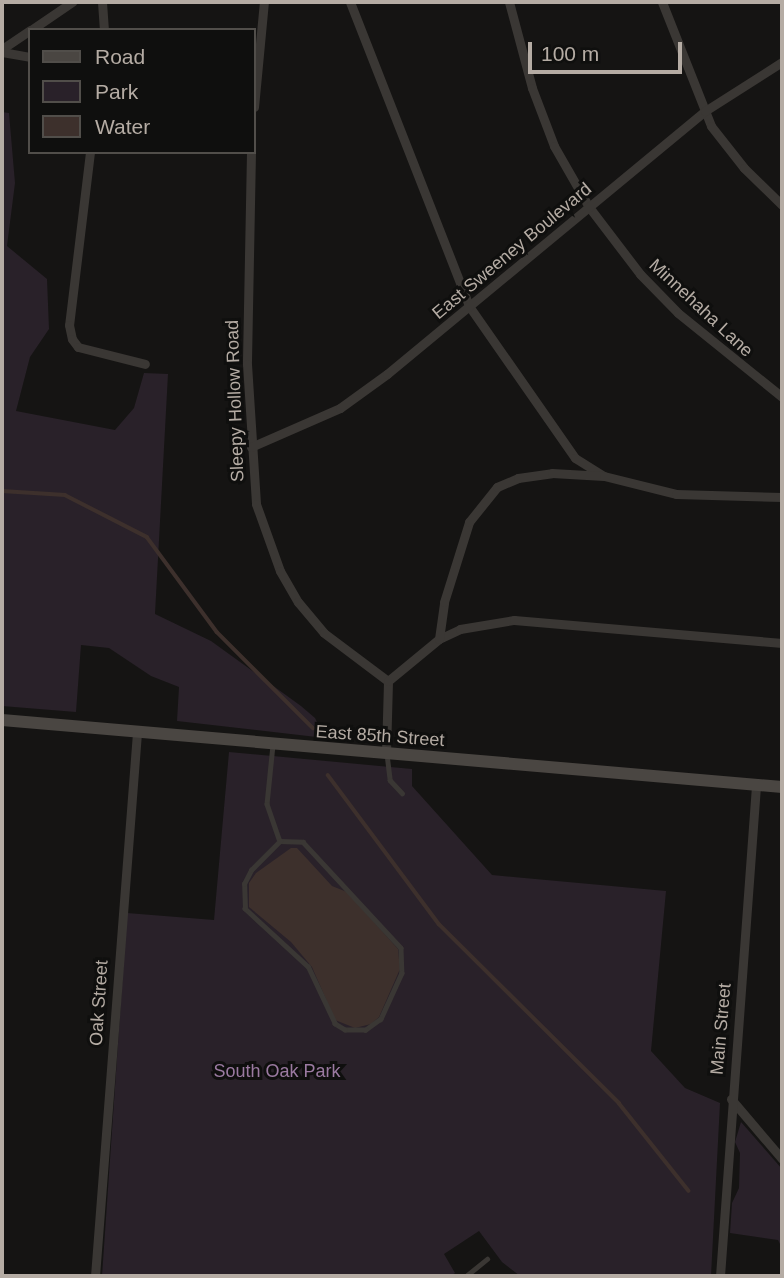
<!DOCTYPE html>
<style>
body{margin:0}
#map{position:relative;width:784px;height:1278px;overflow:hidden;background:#151413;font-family:Helvetica,sans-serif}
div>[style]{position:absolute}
.green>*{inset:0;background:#292129}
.water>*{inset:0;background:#3d302c}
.stream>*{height:3.5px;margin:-1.75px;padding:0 1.75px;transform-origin:1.75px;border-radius:1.75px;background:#3d302c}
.lane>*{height:4.5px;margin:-2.25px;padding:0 2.25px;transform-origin:2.25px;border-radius:2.25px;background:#3a3734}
.street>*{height:9px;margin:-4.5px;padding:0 4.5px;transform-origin:4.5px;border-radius:4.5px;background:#3a3734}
.secondary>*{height:12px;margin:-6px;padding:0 6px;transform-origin:6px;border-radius:6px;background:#4a4642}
span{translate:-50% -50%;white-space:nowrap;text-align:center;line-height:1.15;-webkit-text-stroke:6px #0f0f0e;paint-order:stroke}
.street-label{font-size:18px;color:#b5aca4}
.park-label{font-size:18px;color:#9b7aa1}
.frame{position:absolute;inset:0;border:4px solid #b5aca4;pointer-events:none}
.legend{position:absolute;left:28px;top:28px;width:228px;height:126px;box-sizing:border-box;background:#0f0f0e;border:2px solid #514e4a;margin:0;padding:9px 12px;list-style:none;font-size:21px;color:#b5aca4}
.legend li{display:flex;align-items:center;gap:14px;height:35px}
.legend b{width:35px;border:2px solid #514e4a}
.scale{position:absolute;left:528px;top:42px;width:154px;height:32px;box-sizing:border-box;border:4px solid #b5aca4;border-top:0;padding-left:9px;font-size:21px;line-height:24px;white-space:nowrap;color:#b5aca4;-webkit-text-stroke:5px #0f0f0e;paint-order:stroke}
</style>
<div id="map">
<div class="green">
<i style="clip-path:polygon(2px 112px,9px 113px,15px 183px,7px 246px,47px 279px,49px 329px,30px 357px,16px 411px,115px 430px,134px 408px,144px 373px,168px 374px,155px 614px,211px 641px,301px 706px,315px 718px,325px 738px,177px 721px,179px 687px,151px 676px,109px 648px,81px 645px,76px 712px,2px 706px)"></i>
<i style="clip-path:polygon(229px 752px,412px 769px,412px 786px,492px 875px,666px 891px,651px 1051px,685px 1088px,720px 1103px,711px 1276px,520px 1276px,502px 1262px,479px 1231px,444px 1254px,455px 1273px,451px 1276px,102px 1276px,127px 913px,214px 920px)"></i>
<i style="clip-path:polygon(741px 1122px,782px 1169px,782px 1248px,778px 1240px,730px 1233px,732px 1203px,739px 1188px,740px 1153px,735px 1142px)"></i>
</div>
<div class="water">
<i style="clip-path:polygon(291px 848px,297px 848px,332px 886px,347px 892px,398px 949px,400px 969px,379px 1017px,371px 1024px,355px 1028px,335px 1020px,312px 967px,291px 942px,249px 907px,249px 883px,256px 873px)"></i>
</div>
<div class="stream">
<i style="left:2px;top:491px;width:63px;rotate:3.6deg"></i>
<i style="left:65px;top:495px;width:92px;rotate:27.1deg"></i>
<i style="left:147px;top:537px;width:118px;rotate:53.6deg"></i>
<i style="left:217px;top:632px;width:136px;rotate:45deg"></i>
<i style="left:328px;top:775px;width:186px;rotate:53.3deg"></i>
<i style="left:439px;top:924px;width:254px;rotate:44.8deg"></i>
<i style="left:619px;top:1103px;width:112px;rotate:51.5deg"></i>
</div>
<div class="lane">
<i style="left:273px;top:745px;width:59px;rotate:95.8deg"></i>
<i style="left:267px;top:804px;width:39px;rotate:71deg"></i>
<i style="left:280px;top:841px;width:23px;rotate:2deg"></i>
<i style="left:303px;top:842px;width:144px;rotate:47.2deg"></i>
<i style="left:401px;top:948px;width:25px;rotate:88deg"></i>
<i style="left:402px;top:973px;width:51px;rotate:114.5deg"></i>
<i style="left:381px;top:1019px;width:19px;rotate:144deg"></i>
<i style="left:366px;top:1030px;width:21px;rotate:180deg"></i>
<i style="left:345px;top:1030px;width:12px;rotate:-149deg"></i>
<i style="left:335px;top:1024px;width:63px;rotate:-115.3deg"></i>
<i style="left:308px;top:967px;width:86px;rotate:-137.4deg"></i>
<i style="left:245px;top:909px;width:25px;rotate:-92deg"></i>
<i style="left:244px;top:884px;width:16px;rotate:-63deg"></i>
<i style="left:251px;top:870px;width:41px;rotate:-45deg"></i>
<i style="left:387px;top:754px;width:26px;rotate:83deg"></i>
<i style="left:390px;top:780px;width:18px;rotate:47deg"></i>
<i style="left:466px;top:1276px;width:27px;rotate:-39deg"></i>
</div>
<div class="street">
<i style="left:102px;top:2px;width:28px;rotate:86deg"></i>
<i style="left:350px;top:2px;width:326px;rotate:68.6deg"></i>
<i style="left:469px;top:306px;width:185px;rotate:55.1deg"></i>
<i style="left:575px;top:458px;width:32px;rotate:32deg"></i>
<i style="left:509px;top:2px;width:89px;rotate:75deg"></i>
<i style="left:532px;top:88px;width:62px;rotate:69.2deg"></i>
<i style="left:554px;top:146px;width:70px;rotate:60.2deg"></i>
<i style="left:589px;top:207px;width:84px;rotate:52.7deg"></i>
<i style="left:640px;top:274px;width:54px;rotate:45.7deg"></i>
<i style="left:678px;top:313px;width:134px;rotate:38.9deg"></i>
<i style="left:662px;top:2px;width:133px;rotate:68.4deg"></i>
<i style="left:711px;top:126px;width:53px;rotate:51.8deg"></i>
<i style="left:744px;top:168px;width:53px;rotate:44.2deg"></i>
<i style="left:31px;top:30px;width:50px;rotate:-34.3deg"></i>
<i style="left:2px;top:49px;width:34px;rotate:-34deg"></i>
<i style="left:2px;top:52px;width:28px;rotate:10deg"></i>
<i style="left:254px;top:107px;width:105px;rotate:-84.6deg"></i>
<i style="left:90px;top:152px;width:174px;rotate:96.9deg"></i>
<i style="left:69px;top:325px;width:14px;rotate:78deg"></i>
<i style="left:72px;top:339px;width:10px;rotate:53deg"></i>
<i style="left:78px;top:347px;width:69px;rotate:14.2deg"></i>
<i style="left:251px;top:152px;width:212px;rotate:91.1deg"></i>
<i style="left:247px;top:364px;width:140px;rotate:86.3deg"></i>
<i style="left:256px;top:504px;width:71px;rotate:70.3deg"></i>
<i style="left:280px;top:571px;width:36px;rotate:60deg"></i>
<i style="left:298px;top:602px;width:40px;rotate:50deg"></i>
<i style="left:324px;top:633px;width:80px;rotate:36.9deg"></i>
<i style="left:251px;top:447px;width:97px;rotate:-23.7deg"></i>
<i style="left:340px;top:408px;width:58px;rotate:-35.9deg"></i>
<i style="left:387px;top:374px;width:413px;rotate:-39.6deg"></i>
<i style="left:705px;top:111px;width:91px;rotate:-32.5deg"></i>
<i style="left:439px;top:639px;width:23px;rotate:-25deg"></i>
<i style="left:460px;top:629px;width:55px;rotate:-9.5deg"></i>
<i style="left:514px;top:620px;width:269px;rotate:4.9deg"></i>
<i style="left:386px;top:753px;width:72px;rotate:-88.4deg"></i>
<i style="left:388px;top:681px;width:66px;rotate:-39.5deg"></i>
<i style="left:439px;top:639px;width:37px;rotate:-82deg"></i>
<i style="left:444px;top:602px;width:84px;rotate:-72.6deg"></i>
<i style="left:469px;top:522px;width:45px;rotate:-51.3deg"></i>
<i style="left:497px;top:487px;width:23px;rotate:-23deg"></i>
<i style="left:518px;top:478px;width:34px;rotate:-8deg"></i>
<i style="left:552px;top:473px;width:52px;rotate:3.3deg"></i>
<i style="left:604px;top:476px;width:74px;rotate:14deg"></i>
<i style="left:676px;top:494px;width:106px;rotate:1.6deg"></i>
<i style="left:731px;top:1099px;width:79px;rotate:49.6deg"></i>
<i style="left:95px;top:1276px;width:545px;rotate:-85.58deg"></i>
<i style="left:720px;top:1276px;width:492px;rotate:-85.8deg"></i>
</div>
<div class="secondary">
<i style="left:2px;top:720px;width:783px;rotate:4.91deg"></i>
</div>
<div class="street-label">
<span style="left:512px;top:251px;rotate:-40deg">East Sweeney Boulevard</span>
<span style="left:701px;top:308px;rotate:43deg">Minnehaha Lane</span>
<span style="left:235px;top:401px;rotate:-92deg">Sleepy Hollow Road</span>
<span style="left:380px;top:736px;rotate:4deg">East 85th Street</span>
<span style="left:99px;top:1003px;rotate:-86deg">Oak Street</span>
<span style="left:721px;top:1029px;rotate:-85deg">Main Street</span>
</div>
<div class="park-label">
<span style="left:277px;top:1071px">South Oak Park</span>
</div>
<div class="frame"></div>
<ul class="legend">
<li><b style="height:9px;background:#4a4642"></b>Road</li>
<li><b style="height:19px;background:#292129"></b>Park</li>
<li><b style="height:19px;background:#3d302c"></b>Water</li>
</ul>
<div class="scale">100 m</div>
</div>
